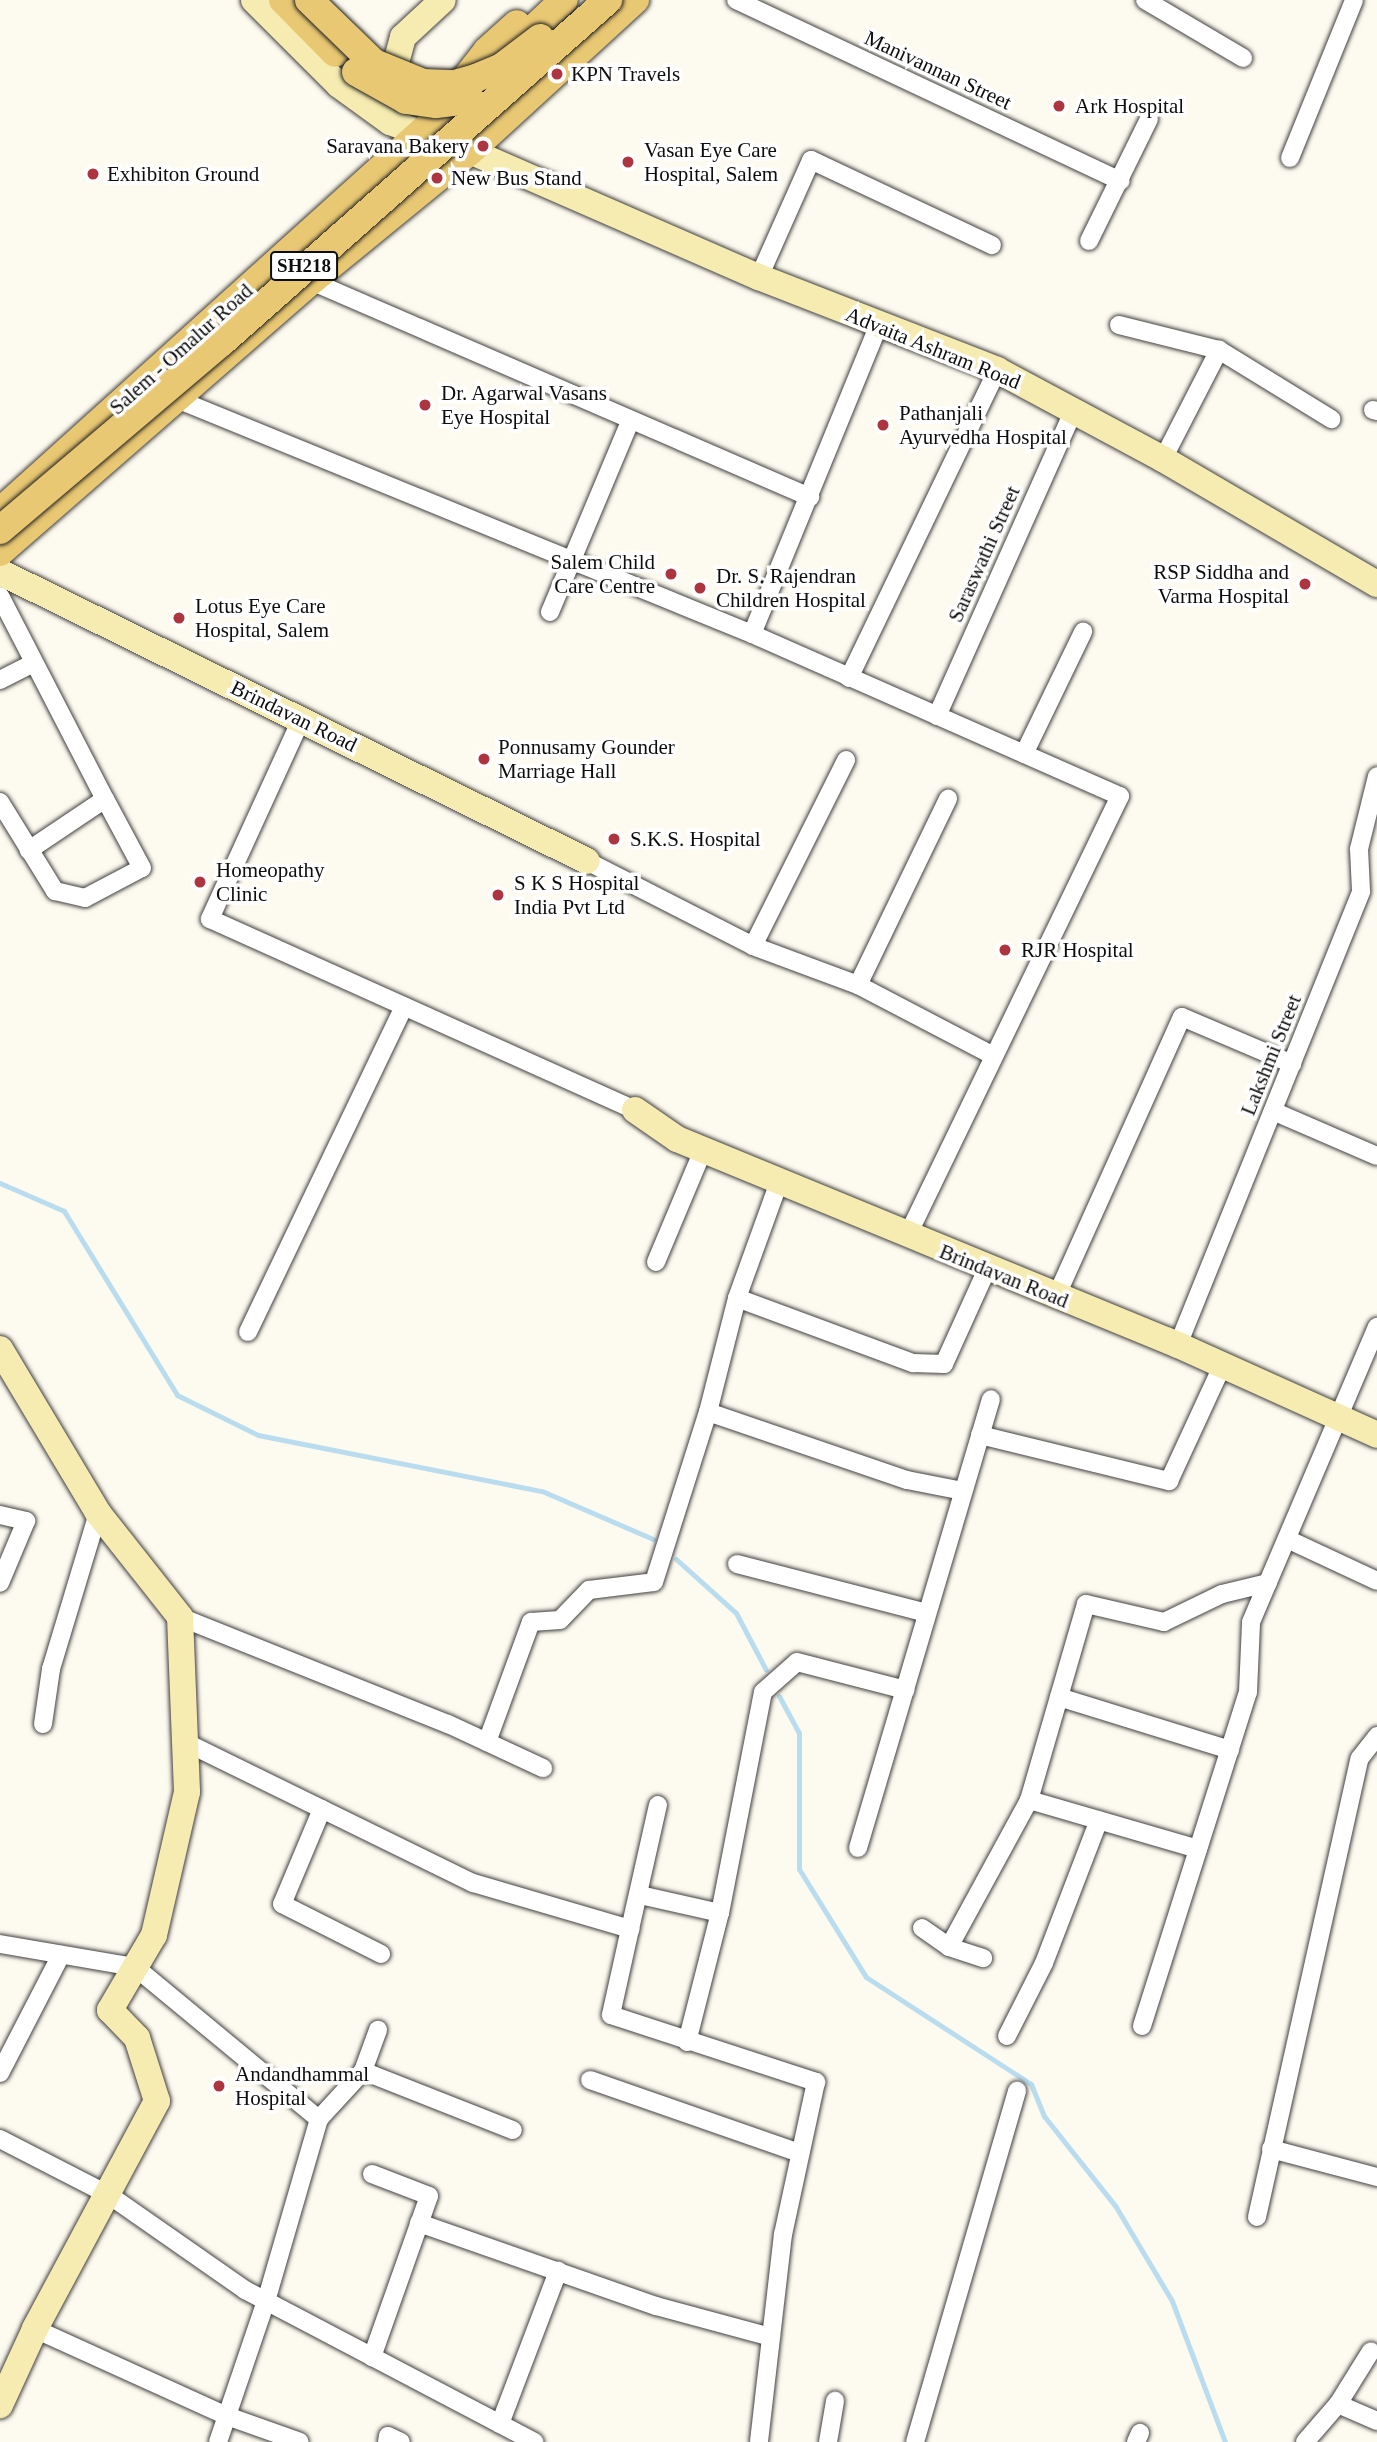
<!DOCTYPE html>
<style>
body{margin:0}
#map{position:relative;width:1377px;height:2442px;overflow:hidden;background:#fdfaef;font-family:"Times New Roman",serif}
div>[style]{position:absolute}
.stream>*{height:5px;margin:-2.5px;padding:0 2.5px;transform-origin:2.5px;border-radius:2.5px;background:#b9ddef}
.roads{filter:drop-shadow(0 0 2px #404040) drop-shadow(0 0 2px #404040)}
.street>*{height:18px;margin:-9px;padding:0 9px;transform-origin:9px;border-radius:9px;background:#fff}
.secondary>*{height:26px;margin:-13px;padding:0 13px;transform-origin:13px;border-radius:13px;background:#f6ecb1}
.primary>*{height:28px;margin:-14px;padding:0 14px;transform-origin:14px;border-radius:14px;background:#e9c873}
.bridges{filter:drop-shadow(0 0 2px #1e1e1e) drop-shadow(0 0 2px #1e1e1e)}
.primary-bridge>*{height:28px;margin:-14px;padding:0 14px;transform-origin:14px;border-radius:14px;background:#e9c873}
.dots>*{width:19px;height:19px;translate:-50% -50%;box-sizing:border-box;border:4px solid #fff;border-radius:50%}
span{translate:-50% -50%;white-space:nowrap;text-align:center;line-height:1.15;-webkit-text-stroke:7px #fff;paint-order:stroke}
.shield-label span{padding:2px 5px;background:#fff;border:2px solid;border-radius:5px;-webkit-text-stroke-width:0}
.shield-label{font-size:19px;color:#0d0d0d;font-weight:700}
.street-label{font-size:21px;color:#0d0d0d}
.poi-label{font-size:21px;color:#0d0d0d}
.left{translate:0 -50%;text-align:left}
.right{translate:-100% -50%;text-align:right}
</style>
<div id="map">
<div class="stream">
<i style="left:0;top:1183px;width:70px;rotate:23.6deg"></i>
<i style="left:64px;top:1211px;width:216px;rotate:58.4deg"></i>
<i style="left:177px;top:1395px;width:90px;rotate:26.3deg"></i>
<i style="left:258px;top:1435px;width:289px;rotate:11.2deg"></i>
<i style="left:542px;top:1491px;width:121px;rotate:23.4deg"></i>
<i style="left:676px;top:1559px;width:81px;rotate:42deg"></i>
<i style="left:736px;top:1613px;width:64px;rotate:62.2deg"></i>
<i style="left:779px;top:1696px;width:42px;rotate:61.6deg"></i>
<i style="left:799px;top:1733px;width:136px;rotate:90deg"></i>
<i style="left:799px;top:1869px;width:127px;rotate:58.2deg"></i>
<i style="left:866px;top:1977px;width:197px;rotate:33deg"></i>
<i style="left:1031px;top:2084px;width:35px;rotate:68deg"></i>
<i style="left:1044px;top:2116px;width:116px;rotate:51.6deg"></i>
<i style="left:1116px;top:2207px;width:109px;rotate:59.2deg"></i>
<i style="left:1172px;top:2301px;width:151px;rotate:69.4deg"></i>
</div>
<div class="roads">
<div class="street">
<i style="left:736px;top:0;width:425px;rotate:25.2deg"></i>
<i style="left:1145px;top:0;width:114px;rotate:30.6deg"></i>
<i style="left:1290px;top:158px;width:170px;rotate:-67.9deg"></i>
<i style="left:1089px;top:241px;width:136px;rotate:-63.8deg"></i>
<i style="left:759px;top:277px;width:128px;rotate:-66deg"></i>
<i style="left:811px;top:160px;width:200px;rotate:25.2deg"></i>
<i style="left:311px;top:281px;width:544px;rotate:23.41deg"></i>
<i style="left:1119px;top:325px;width:103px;rotate:14deg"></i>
<i style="left:1219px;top:350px;width:132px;rotate:31.6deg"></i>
<i style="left:179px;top:400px;width:619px;rotate:22.21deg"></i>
<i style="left:752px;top:634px;width:402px;rotate:23.8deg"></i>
<i style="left:1120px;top:796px;width:489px;rotate:115.8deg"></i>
<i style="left:1373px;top:410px;width:4px;rotate:14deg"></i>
<i style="left:1163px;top:459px;width:123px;rotate:-62.8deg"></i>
<i style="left:0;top:596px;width:229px;rotate:62.7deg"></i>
<i style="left:105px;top:799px;width:92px;rotate:146.1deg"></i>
<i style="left:550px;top:612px;width:206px;rotate:-67.2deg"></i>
<i style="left:752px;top:634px;width:334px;rotate:-67.7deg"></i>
<i style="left:849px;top:678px;width:342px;rotate:-64.3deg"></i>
<i style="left:0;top:680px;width:37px;rotate:-27deg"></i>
<i style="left:937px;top:716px;width:335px;rotate:-65.9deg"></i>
<i style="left:301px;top:720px;width:219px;rotate:114.6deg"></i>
<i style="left:210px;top:919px;width:466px;rotate:24.2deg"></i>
<i style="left:1024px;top:754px;width:136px;rotate:-64.2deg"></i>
<i style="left:0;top:802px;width:105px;rotate:58.3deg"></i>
<i style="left:55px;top:891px;width:31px;rotate:13deg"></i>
<i style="left:85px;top:898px;width:64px;rotate:-27.8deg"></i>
<i style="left:142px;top:868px;width:78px;rotate:-118.2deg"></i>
<i style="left:587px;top:861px;width:186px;rotate:27.1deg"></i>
<i style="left:753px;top:946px;width:112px;rotate:20.4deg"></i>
<i style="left:858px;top:985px;width:153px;rotate:27.6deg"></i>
<i style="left:753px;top:946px;width:208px;rotate:-63.4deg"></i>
<i style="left:858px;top:985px;width:207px;rotate:-64.2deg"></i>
<i style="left:1273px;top:1111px;width:113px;rotate:23.4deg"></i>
<i style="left:656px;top:1262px;width:121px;rotate:-67.2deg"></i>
<i style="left:1056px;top:1297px;width:307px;rotate:-65.8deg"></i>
<i style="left:1182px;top:1017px;width:120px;rotate:23.1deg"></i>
<i style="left:737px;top:1298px;width:188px;rotate:20.3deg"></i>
<i style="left:913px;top:1363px;width:31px;rotate:2deg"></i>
<i style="left:944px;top:1364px;width:104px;rotate:-65.6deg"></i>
<i style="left:248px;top:1332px;width:361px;rotate:-64.4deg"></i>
<i style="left:1178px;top:1345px;width:489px;rotate:-68deg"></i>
<i style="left:1361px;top:891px;width:42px;rotate:-92.7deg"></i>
<i style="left:1359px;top:849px;width:75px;rotate:-76.1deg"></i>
<i style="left:708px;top:1412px;width:210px;rotate:18.9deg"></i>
<i style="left:907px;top:1480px;width:57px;rotate:11.1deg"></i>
<i style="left:980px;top:1435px;width:195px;rotate:13.7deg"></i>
<i style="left:1169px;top:1481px;width:129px;rotate:-65.2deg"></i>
<i style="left:0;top:1515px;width:27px;rotate:13deg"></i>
<i style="left:26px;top:1521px;width:67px;rotate:112.8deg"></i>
<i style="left:1287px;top:1539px;width:99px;rotate:25deg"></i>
<i style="left:737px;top:1564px;width:196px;rotate:14.5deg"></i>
<i style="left:180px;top:1617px;width:289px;rotate:21.8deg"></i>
<i style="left:448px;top:1724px;width:105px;rotate:24.9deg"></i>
<i style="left:1059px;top:1697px;width:179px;rotate:17.2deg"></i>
<i style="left:43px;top:1724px;width:56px;rotate:-81.7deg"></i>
<i style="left:51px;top:1669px;width:163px;rotate:-73.2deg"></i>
<i style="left:185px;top:1742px;width:321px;rotate:26.1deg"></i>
<i style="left:473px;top:1883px;width:164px;rotate:16.3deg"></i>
<i style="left:630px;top:1929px;width:88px;rotate:102.5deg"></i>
<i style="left:611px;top:2015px;width:216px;rotate:18.1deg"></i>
<i style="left:816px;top:2082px;width:156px;rotate:102.2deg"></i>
<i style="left:783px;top:2234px;width:209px;rotate:96.6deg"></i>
<i style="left:487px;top:1742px;width:128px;rotate:-69.9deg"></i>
<i style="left:531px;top:1622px;width:29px;rotate:-4deg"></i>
<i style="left:560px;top:1620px;width:42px;rotate:-46deg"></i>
<i style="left:589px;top:1590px;width:65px;rotate:-7deg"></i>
<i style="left:654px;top:1582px;width:178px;rotate:-72.4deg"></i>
<i style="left:708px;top:1412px;width:118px;rotate:-75.7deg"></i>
<i style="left:737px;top:1298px;width:123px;rotate:-70.1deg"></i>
<i style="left:322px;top:1809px;width:103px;rotate:112.8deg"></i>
<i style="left:282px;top:1904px;width:111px;rotate:26.8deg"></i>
<i style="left:858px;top:1848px;width:468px;rotate:-73.5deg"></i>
<i style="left:1198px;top:1849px;width:176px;rotate:-163.8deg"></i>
<i style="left:1029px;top:1800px;width:204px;rotate:-73.8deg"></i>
<i style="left:1086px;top:1604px;width:80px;rotate:13deg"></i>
<i style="left:1164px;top:1622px;width:64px;rotate:-25.8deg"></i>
<i style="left:1222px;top:1594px;width:47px;rotate:-13.4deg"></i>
<i style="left:640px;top:1895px;width:82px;rotate:12.7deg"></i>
<i style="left:922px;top:1928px;width:33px;rotate:35deg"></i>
<i style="left:949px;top:1947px;width:36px;rotate:18deg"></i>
<i style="left:630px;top:1929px;width:127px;rotate:-77.3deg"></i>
<i style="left:0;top:1944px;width:137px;rotate:9.7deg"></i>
<i style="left:135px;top:1967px;width:239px;rotate:39.6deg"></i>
<i style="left:319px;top:2119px;width:190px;rotate:106.2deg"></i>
<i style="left:266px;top:2301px;width:149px;rotate:108.8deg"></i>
<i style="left:949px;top:1947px;width:167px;rotate:-61.4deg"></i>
<i style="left:1142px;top:2026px;width:350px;rotate:-72.4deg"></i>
<i style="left:1248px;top:1692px;width:70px;rotate:-87.5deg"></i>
<i style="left:1251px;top:1622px;width:321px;rotate:-66.9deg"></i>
<i style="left:1007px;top:2036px;width:82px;rotate:-63.1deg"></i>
<i style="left:1044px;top:1963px;width:153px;rotate:-69deg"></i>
<i style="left:687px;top:2042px;width:133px;rotate:-75.7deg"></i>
<i style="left:720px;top:1913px;width:225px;rotate:-79deg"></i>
<i style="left:763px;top:1692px;width:45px;rotate:-41.4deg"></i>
<i style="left:797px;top:1662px;width:112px;rotate:14.5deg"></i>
<i style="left:363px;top:2071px;width:161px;rotate:21.5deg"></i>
<i style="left:0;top:2073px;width:133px;rotate:-62.7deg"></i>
<i style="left:590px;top:2080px;width:222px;rotate:19.2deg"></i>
<i style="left:319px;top:2119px;width:65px;rotate:-47.5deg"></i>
<i style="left:363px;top:2071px;width:44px;rotate:-69.9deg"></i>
<i style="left:0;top:2139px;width:123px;rotate:27.2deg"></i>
<i style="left:109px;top:2195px;width:166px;rotate:34.9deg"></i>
<i style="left:245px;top:2290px;width:327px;rotate:27.7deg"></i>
<i style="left:1271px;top:2149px;width:110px;rotate:14.8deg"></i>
<i style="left:372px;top:2174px;width:61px;rotate:21.1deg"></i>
<i style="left:429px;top:2196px;width:171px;rotate:109.5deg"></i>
<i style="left:1257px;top:2217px;width:470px;rotate:-77.4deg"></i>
<i style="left:1360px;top:1758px;width:28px;rotate:-52deg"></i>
<i style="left:419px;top:2223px;width:251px;rotate:19.3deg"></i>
<i style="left:656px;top:2306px;width:119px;rotate:15.1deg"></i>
<i style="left:35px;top:2329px;width:211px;rotate:24.4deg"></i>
<i style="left:227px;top:2416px;width:77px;rotate:19.6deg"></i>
<i style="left:1338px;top:2404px;width:43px;rotate:23.6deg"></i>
<i style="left:500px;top:2424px;width:164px;rotate:-69.2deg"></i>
<i style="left:387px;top:2442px;width:6px;rotate:-81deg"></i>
<i style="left:388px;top:2436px;width:14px;rotate:25deg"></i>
<i style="left:828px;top:2442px;width:42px;rotate:-80.3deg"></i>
<i style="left:915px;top:2442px;width:366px;rotate:-73.8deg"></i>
<i style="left:1136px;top:2442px;width:10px;rotate:-66deg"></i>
<i style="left:1305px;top:2442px;width:50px;rotate:-49deg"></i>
<i style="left:1338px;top:2404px;width:62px;rotate:-58.1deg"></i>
</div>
<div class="secondary">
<i style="left:254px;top:0;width:120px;rotate:45deg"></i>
<i style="left:339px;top:85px;width:63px;rotate:36deg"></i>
<i style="left:390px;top:122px;width:85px;rotate:19.9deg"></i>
<i style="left:470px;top:151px;width:315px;rotate:23.6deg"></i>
<i style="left:759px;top:277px;width:256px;rotate:21.3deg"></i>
<i style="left:997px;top:370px;width:188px;rotate:28.2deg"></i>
<i style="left:1163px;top:459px;width:248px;rotate:30.3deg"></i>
<i style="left:388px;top:92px;width:57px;rotate:-74.7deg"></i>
<i style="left:403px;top:37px;width:54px;rotate:-42.8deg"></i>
<i style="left:0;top:572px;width:654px;rotate:26.21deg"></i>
<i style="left:635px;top:1110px;width:51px;rotate:34.6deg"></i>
<i style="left:677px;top:1139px;width:542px;rotate:22.35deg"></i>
<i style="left:1178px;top:1345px;width:218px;rotate:24.3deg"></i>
<i style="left:0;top:1349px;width:191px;rotate:59.1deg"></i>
<i style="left:98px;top:1513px;width:132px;rotate:51.7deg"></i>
<i style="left:180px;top:1617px;width:175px;rotate:87.7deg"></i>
<i style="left:187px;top:1792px;width:147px;rotate:103deg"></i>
<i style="left:154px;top:1935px;width:87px;rotate:120.4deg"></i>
<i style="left:110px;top:2010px;width:39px;rotate:46deg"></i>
<i style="left:137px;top:2038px;width:66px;rotate:72.4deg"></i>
<i style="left:157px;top:2101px;width:259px;rotate:118.2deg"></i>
<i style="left:35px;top:2329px;width:84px;rotate:114.7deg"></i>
</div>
<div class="primary">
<i style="left:283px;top:0;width:74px;rotate:45.5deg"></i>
<i style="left:510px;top:51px;width:74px;rotate:-43.4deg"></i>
<i style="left:455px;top:92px;width:52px;rotate:-52deg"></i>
<i style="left:487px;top:51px;width:40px;rotate:-42deg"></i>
<i style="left:0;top:512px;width:626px;rotate:-42.02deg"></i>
<i style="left:0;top:552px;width:413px;rotate:-41.1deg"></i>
<i style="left:311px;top:281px;width:205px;rotate:-39.3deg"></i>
<i style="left:470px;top:151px;width:224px;rotate:-42.5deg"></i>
</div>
</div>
<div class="bridges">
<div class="primary-bridge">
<i style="left:309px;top:0;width:91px;rotate:44.1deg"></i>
<i style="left:374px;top:63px;width:53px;rotate:22.2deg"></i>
<i style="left:423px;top:83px;width:32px;rotate:2deg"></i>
<i style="left:455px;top:84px;width:22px;rotate:-16deg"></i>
<i style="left:476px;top:78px;width:28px;rotate:-23deg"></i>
<i style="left:502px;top:67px;width:48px;rotate:-37.3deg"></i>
<i style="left:356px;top:72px;width:57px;rotate:29.2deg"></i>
<i style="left:406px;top:100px;width:30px;rotate:8deg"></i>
<i style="left:436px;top:104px;width:35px;rotate:-7deg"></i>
<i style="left:0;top:530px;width:291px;rotate:-40.3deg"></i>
<i style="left:222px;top:342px;width:516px;rotate:-41.54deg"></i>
</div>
</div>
<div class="dots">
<i style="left:557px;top:74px;background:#ad353f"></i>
<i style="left:1059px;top:106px;background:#ad353f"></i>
<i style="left:483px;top:146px;background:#ad353f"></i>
<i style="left:628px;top:162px;background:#ad353f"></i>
<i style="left:93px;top:174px;background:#ad353f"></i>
<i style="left:437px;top:178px;background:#ad353f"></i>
<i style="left:425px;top:405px;background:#ad353f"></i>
<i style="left:883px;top:425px;background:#ad353f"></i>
<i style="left:671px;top:574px;background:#ad353f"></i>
<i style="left:1305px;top:584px;background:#ad353f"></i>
<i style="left:700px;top:588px;background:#ad353f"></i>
<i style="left:179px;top:618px;background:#ad353f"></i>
<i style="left:484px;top:759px;background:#ad353f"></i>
<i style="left:614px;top:839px;background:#ad353f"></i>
<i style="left:200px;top:882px;background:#ad353f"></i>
<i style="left:498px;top:895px;background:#ad353f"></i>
<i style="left:1005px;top:950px;background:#ad353f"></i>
<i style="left:219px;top:2086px;background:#ad353f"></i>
</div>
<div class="shield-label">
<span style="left:304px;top:266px">SH218</span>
</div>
<div class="street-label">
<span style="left:938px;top:70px;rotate:25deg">Manivannan Street</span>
<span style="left:933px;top:348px;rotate:22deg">Advaita Ashram Road</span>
<span style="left:181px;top:349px;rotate:-42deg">Salem - Omalur Road</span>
<span style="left:984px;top:554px;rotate:-66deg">Saraswathi Street</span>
<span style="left:294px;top:716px;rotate:26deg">Brindavan Road</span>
<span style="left:1271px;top:1055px;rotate:-68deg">Lakshmi Street</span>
<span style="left:1004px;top:1276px;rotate:22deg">Brindavan Road</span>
</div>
<div class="poi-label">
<span class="left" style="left:571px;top:74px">KPN Travels</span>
<span class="left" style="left:1075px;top:106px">Ark Hospital</span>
<span class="right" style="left:469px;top:146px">Saravana Bakery</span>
<span class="left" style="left:644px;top:162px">Vasan Eye Care<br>Hospital, Salem</span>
<span class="left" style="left:107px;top:174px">Exhibiton Ground</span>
<span class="left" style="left:451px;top:178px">New Bus Stand</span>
<span class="left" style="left:441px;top:405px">Dr. Agarwal Vasans<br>Eye Hospital</span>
<span class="left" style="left:899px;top:425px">Pathanjali<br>Ayurvedha Hospital</span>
<span class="right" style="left:655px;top:574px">Salem Child<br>Care Centre</span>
<span class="right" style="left:1289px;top:584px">RSP Siddha and<br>Varma Hospital</span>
<span class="left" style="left:716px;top:588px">Dr. S. Rajendran<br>Children Hospital</span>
<span class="left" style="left:195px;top:618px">Lotus Eye Care<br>Hospital, Salem</span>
<span class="left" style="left:498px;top:759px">Ponnusamy Gounder<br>Marriage Hall</span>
<span class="left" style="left:630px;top:839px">S.K.S. Hospital</span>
<span class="left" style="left:216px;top:882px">Homeopathy<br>Clinic</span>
<span class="left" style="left:514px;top:895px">S K S Hospital<br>India Pvt Ltd</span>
<span class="left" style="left:1021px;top:950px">RJR Hospital</span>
<span class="left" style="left:235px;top:2086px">Andandhammal<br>Hospital</span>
</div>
</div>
